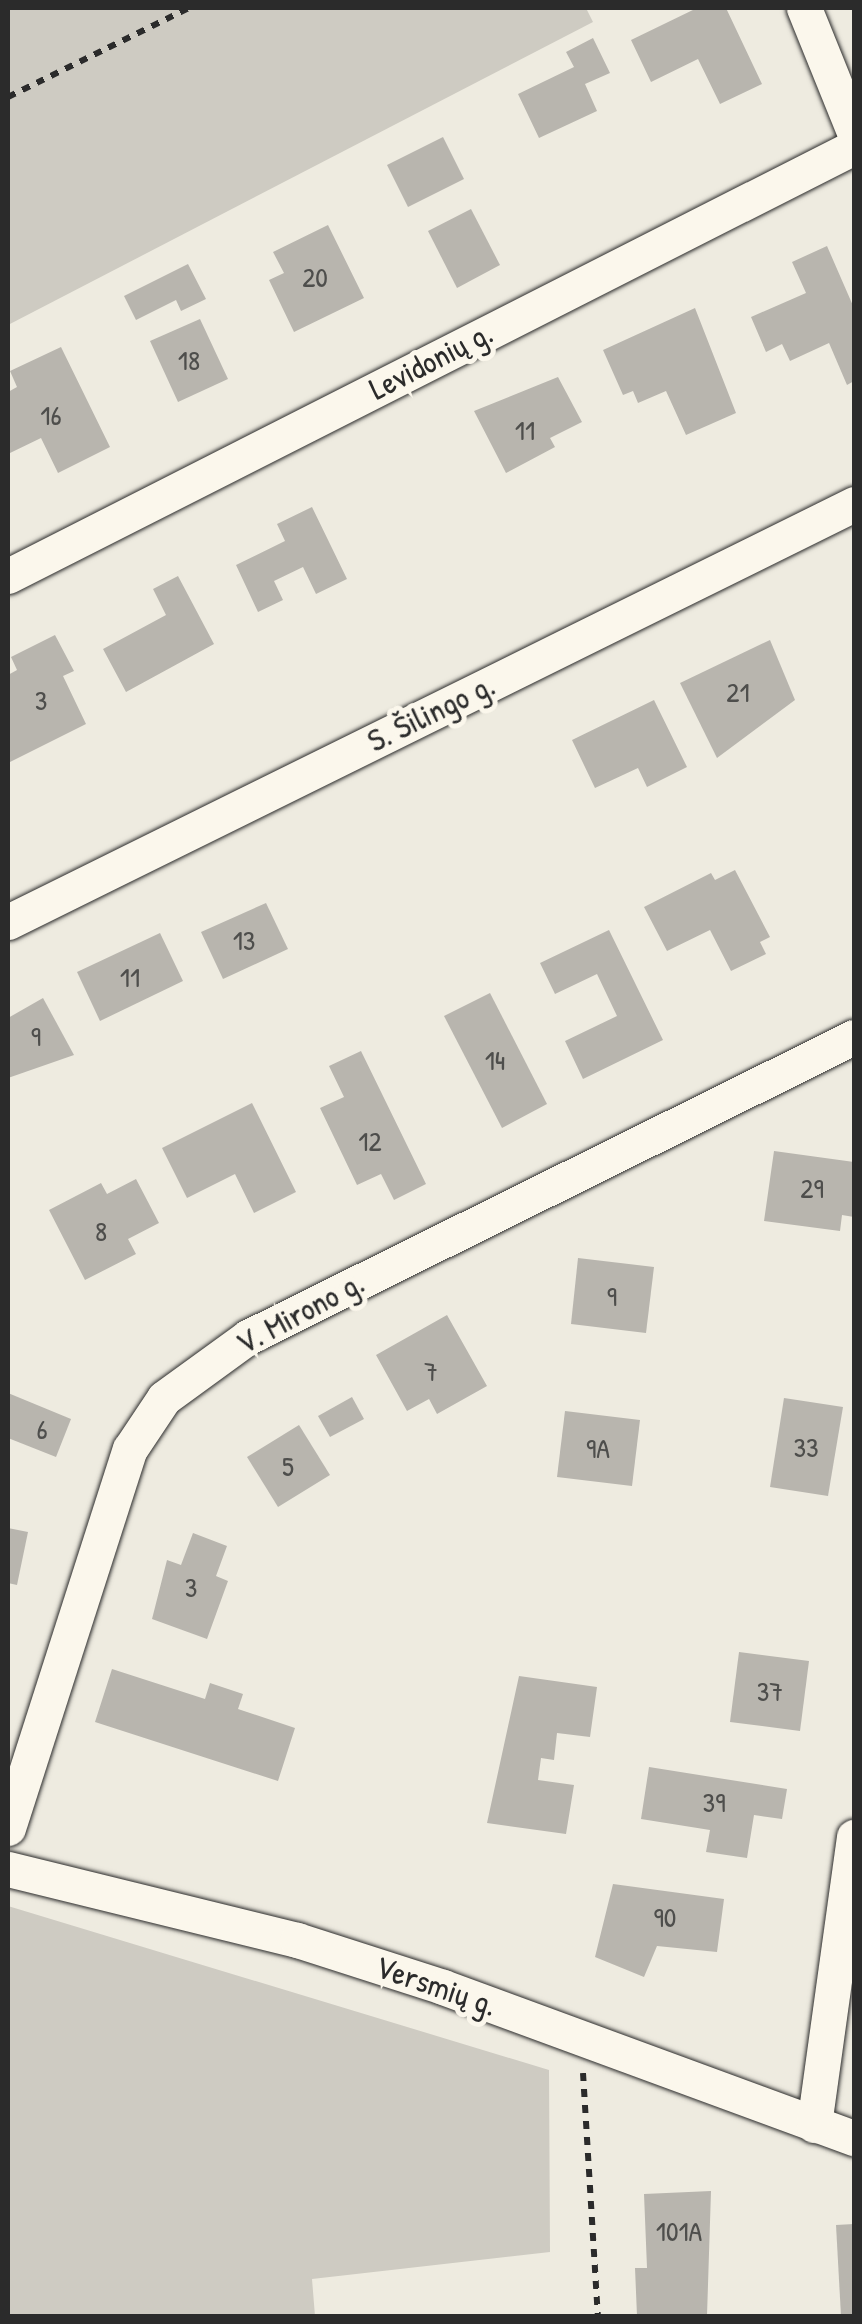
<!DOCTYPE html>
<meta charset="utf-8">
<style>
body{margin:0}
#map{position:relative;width:862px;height:2324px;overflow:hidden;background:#eeebe0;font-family:"Patrick Hand",sans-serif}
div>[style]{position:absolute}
.green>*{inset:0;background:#cecbc2}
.building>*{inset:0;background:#b8b5ae}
.path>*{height:6px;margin-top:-3px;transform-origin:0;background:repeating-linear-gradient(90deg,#2b2b2b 0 8px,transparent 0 16px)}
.roads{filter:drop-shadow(0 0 2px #2b2b2b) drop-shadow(0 0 2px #2b2b2b)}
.minor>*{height:35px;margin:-17.5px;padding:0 17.5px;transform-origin:17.5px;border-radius:17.5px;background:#fbf7ec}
span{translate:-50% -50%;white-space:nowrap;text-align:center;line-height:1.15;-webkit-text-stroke:10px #fbf7ec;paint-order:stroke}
.number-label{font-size:28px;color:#4e4e4c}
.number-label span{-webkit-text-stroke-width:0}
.street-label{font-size:32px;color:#2b2b2b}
.frame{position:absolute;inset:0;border:10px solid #2b2b2b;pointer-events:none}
</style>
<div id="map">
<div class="green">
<i style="clip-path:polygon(8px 8px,586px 8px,593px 22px,8px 325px)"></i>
<i style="clip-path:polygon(8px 1906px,549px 2070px,550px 2252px,312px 2279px,315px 2316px,8px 2316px)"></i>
</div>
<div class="building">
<i style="clip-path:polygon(697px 8px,726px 8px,762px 84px,720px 104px,698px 59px,651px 82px,631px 40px)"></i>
<i style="clip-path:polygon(593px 38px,610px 73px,585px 84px,597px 111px,539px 138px,518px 94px,574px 67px,566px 52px)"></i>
<i style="clip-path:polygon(443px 137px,464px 179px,408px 207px,387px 165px)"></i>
<i style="clip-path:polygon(471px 209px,500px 265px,457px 288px,428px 231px)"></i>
<i style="clip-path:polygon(328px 225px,364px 298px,294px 332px,269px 280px,284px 273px,273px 252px)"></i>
<i style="clip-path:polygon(827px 246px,854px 308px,854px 381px,847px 385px,829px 343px,790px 361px,782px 344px,766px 352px,751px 317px,806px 293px,792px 262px)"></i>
<i style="clip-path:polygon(188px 264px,206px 299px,181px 311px,176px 300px,136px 320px,124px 296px)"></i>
<i style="clip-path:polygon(695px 308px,736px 413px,686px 435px,666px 391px,638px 403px,633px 391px,623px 395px,603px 350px)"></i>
<i style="clip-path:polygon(200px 319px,228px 379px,178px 402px,150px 341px)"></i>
<i style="clip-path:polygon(61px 347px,110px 447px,58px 473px,41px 438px,10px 453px,8px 392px,17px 387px,10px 371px)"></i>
<i style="clip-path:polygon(558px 377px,582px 422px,550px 438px,555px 447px,506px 473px,474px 411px)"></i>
<i style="clip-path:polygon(312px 507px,347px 579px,316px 594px,303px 567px,274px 581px,283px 600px,258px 612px,236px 565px,285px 541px,277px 524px)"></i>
<i style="clip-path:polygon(178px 576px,214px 644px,126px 692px,103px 649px,166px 615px,153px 589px)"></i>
<i style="clip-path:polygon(55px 635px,74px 671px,63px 676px,86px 724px,8px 763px,8px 675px,17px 670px,11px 657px)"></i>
<i style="clip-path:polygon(770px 640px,795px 700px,717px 758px,680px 683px)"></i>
<i style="clip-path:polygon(654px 700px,687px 767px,647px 787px,638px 768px,595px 788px,572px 740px)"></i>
<i style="clip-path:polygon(735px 870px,770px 937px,760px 942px,766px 954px,731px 971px,710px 930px,667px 951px,644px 907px,711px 873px,715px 880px)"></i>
<i style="clip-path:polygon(266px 903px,288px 949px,223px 979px,201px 932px)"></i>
<i style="clip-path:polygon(609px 930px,663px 1040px,583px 1079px,565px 1041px,617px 1016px,597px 974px,555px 994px,540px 963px)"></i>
<i style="clip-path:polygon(160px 933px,183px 981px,100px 1021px,77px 972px)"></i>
<i style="clip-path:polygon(490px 993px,547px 1104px,502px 1128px,444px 1016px)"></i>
<i style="clip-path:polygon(43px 998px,74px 1055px,8px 1078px,8px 1018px)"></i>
<i style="clip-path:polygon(361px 1051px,426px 1184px,394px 1200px,381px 1174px,357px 1185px,320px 1108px,344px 1097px,329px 1066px)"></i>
<i style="clip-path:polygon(252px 1103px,296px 1192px,254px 1213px,235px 1174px,187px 1198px,162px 1148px)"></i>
<i style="clip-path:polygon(774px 1151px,854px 1162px,854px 1217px,842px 1215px,840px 1231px,764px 1221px)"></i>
<i style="clip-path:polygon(136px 1179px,159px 1223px,128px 1239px,136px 1254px,85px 1280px,49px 1210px,101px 1183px,107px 1194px)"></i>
<i style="clip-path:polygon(578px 1258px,654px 1267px,646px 1333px,571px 1324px)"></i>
<i style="clip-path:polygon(447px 1315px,487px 1386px,437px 1414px,429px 1399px,407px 1411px,376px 1355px)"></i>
<i style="clip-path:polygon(8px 1393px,71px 1419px,56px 1457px,8px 1438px)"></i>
<i style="clip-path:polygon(352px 1397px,364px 1419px,330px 1437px,318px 1416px)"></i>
<i style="clip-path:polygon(784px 1398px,843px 1407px,828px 1496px,770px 1487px)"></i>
<i style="clip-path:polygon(565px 1411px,640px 1420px,632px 1486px,557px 1477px)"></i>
<i style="clip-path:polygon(299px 1425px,330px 1475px,278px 1507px,247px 1457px)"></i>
<i style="clip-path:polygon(8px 1528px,28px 1532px,17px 1585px,8px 1583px)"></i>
<i style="clip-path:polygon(193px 1533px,227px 1546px,216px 1576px,228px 1581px,207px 1639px,152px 1619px,167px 1560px,181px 1565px)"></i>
<i style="clip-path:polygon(739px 1652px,809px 1661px,800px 1731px,730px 1722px)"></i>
<i style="clip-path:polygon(112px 1669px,205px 1699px,210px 1683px,243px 1694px,238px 1709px,295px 1728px,278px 1781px,95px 1722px)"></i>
<i style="clip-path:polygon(519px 1676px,597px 1687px,590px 1737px,557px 1733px,554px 1760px,541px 1758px,538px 1780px,574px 1785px,566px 1834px,487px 1823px)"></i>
<i style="clip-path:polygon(649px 1767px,787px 1789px,782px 1819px,754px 1815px,747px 1858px,706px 1852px,710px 1830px,641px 1819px)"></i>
<i style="clip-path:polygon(613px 1884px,724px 1899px,717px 1952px,657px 1946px,644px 1977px,595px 1957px)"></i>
<i style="clip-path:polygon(711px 2191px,707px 2316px,637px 2316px,635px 2268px,647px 2268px,644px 2194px)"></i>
<i style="clip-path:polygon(854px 2224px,854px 2316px,841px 2316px,836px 2225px)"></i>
</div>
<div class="path">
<i style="left:8px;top:97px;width:202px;rotate:-26.2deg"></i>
<i style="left:583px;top:2073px;width:243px;rotate:86.5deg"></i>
</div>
<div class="roads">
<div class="minor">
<i style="left:804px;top:8px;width:134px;rotate:68deg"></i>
<i style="left:8px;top:576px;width:949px;rotate:-26.89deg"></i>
<i style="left:8px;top:922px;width:944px;rotate:-26.29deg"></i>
<i style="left:8px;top:1828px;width:398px;rotate:-72.2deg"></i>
<i style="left:130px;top:1449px;width:61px;rotate:-56.3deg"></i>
<i style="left:164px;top:1398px;width:104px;rotate:-36deg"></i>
<i style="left:248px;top:1337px;width:676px;rotate:-26.34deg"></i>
<i style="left:8px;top:1869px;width:298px;rotate:13.8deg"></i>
<i style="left:297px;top:1940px;width:153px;rotate:17.8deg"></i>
<i style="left:443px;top:1987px;width:438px;rotate:20.2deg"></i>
<i style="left:814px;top:2125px;width:291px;rotate:-82.1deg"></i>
</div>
</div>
<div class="number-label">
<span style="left:315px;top:277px">20</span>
<span style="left:189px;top:360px">18</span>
<span style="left:51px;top:415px">16</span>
<span style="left:525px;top:430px">11</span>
<span style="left:738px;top:692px">21</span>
<span style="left:41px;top:700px">3</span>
<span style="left:244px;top:940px">13</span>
<span style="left:130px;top:977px">11</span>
<span style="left:36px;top:1036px">9</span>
<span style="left:495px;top:1060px">14</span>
<span style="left:370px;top:1141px">12</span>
<span style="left:812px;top:1188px">29</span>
<span style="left:101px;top:1231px">8</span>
<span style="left:612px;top:1296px">9</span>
<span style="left:431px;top:1371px">7</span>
<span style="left:42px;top:1429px">6</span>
<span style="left:806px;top:1447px">33</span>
<span style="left:598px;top:1448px">9A</span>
<span style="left:288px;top:1466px">5</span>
<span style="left:191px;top:1587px">3</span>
<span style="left:770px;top:1691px">37</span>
<span style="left:714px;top:1802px">39</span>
<span style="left:665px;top:1917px">90</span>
<span style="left:679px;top:2231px">101A</span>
</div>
<div class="street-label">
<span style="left:431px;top:361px;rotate:-27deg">Levidonių g.</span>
<span style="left:431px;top:713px;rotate:-26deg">S. Šilingo g.</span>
<span style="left:300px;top:1313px;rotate:-28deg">V. Mirono g.</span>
<span style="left:436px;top:1986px;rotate:19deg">Versmių g.</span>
</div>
<div class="frame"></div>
</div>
